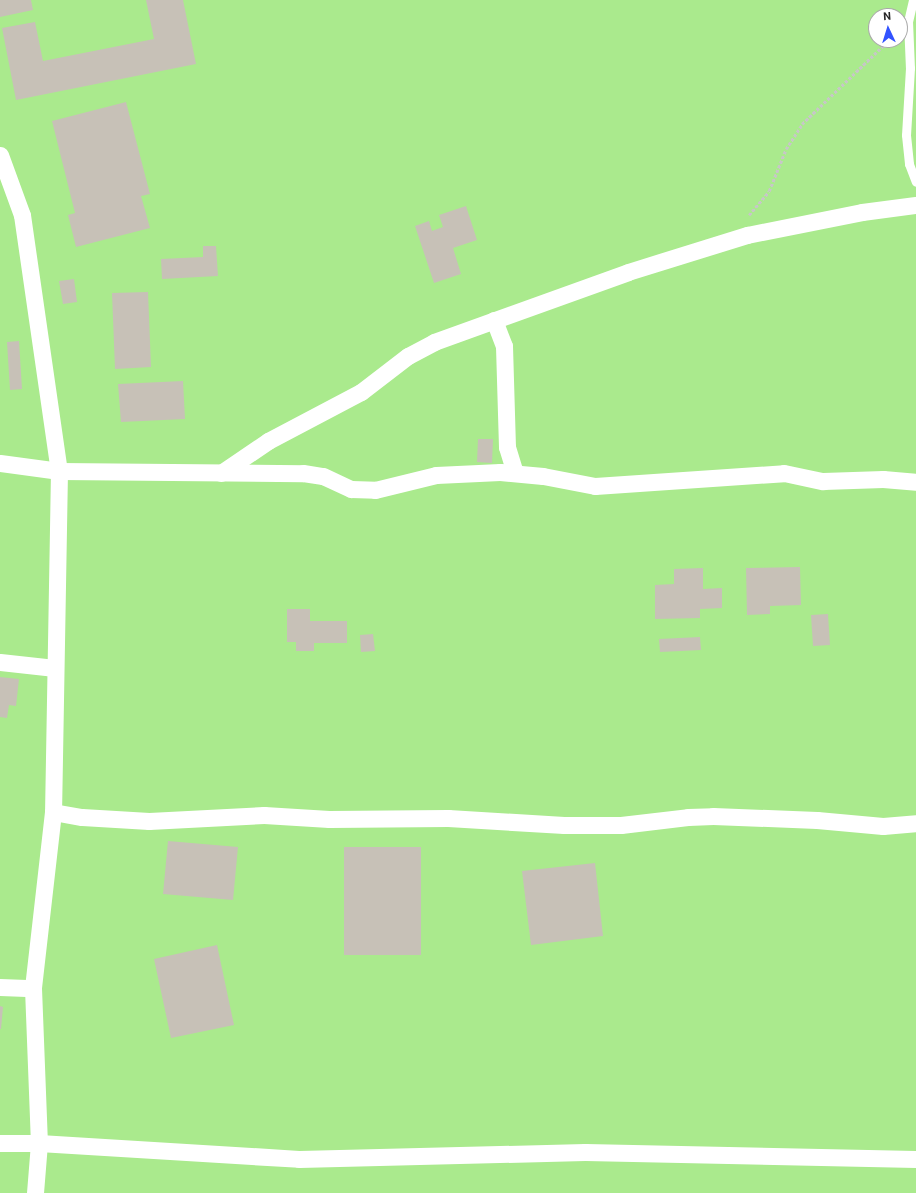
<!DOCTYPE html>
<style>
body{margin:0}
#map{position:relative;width:916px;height:1193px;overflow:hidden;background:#ece4d7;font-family:Roboto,sans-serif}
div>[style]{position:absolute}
.green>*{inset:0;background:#aaea8d}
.building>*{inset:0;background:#c7c1b7}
.path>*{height:2.5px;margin-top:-1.25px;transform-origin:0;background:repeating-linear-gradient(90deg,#c7c7c7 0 3px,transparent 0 5px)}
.service>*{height:9px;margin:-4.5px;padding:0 4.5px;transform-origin:4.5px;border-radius:4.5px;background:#fff}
.minor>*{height:17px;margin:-8.5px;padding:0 8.5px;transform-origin:8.5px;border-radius:8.5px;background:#fff}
span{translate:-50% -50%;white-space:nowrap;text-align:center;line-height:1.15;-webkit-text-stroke:3px #fff;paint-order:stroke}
.north{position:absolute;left:868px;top:8px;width:40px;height:40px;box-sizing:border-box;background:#fff;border:1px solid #a9a9a9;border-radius:50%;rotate:356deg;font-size:11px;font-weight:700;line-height:16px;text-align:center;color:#282828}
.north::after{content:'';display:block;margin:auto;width:14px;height:18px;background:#3253ff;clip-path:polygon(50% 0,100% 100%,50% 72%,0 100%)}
</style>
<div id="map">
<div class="green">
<i style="clip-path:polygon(evenodd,0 0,916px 0,916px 1193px,0 1193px,0 0,876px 16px,900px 16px,900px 40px,876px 40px,876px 16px)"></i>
</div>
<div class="building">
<i style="clip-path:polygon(0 0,31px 0,33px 10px,0 17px)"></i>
<i style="clip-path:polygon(146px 0,183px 0,196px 64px,16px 100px,2px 28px,35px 22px,43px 61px,154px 39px)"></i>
<i style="clip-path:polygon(126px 102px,150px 194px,141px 196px,150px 228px,76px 247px,68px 215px,75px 213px,52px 121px)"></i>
<i style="clip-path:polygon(466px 206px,477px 240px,453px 248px,461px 274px,434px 283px,415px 226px,429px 221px,432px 231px,443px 227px,439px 215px)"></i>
<i style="clip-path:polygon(203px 246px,216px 246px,218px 276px,162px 279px,161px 259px,203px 257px)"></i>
<i style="clip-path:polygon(74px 279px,77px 302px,63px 304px,59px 281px)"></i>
<i style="clip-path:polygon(148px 292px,151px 367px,115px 369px,112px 293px)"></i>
<i style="clip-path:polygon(19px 341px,22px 389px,10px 390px,7px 342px)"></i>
<i style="clip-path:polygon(183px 381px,185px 419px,121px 422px,118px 384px)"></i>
<i style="clip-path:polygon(478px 439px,493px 439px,492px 463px,477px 462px)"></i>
<i style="clip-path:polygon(800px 567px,801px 605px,770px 606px,770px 614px,747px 615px,746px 568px)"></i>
<i style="clip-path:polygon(703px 568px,703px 589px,722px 588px,722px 608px,700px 609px,700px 618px,655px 619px,655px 585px,674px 584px,674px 569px)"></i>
<i style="clip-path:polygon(287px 609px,310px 609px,310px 621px,347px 621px,347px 643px,314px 643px,314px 651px,296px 651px,296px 642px,287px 642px)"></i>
<i style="clip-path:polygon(828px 614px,830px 645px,813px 646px,811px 615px)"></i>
<i style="clip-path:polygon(373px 634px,375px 651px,361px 652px,360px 635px)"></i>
<i style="clip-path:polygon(700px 637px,701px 650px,660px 652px,659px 639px)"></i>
<i style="clip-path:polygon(0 677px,19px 679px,16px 706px,9px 705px,7px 718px,0 717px)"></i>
<i style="clip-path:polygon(168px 841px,238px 847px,233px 900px,163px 894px)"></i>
<i style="clip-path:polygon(344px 847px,421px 847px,421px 955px,344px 955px)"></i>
<i style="clip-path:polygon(595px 863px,603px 936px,531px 945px,522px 871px)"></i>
<i style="clip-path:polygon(217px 945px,234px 1025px,171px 1038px,154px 959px)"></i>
<i style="clip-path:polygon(0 1006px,3px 1007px,1px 1029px,0 1029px)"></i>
</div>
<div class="path">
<i style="left:749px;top:215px;width:31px;rotate:-50deg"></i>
<i style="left:769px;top:191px;width:45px;rotate:-68deg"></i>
<i style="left:786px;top:149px;width:30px;rotate:-57deg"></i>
<i style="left:802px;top:124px;width:121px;rotate:-44deg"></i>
</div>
<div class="service">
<i style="left:913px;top:0;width:22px;rotate:103deg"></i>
<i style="left:908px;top:21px;width:47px;rotate:87.6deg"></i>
<i style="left:910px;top:68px;width:67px;rotate:93.4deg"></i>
<i style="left:906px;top:135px;width:29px;rotate:84deg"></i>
<i style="left:909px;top:164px;width:19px;rotate:69deg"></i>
</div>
<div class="minor">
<i style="left:0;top:155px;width:64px;rotate:69.9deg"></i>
<i style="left:22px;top:215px;width:259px;rotate:81.8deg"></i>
<i style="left:59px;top:471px;width:341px;rotate:91deg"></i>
<i style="left:53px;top:812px;width:177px;rotate:96.5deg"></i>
<i style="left:33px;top:988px;width:155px;rotate:87.8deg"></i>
<i style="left:39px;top:1143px;width:50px;rotate:94.6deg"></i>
<i style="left:494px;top:320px;width:28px;rotate:69deg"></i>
<i style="left:504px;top:346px;width:101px;rotate:88.3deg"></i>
<i style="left:507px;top:447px;width:27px;rotate:73deg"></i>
<i style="left:0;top:463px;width:60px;rotate:7.7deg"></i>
<i style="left:59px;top:471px;width:244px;rotate:0.5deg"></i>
<i style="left:303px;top:473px;width:20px;rotate:9deg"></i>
<i style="left:323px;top:476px;width:31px;rotate:25deg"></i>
<i style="left:351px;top:489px;width:24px;rotate:2deg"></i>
<i style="left:375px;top:490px;width:63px;rotate:-13.8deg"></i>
<i style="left:436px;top:475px;width:64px;rotate:-2.7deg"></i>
<i style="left:500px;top:472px;width:43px;rotate:5.3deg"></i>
<i style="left:543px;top:476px;width:53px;rotate:10.9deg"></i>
<i style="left:595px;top:486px;width:189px;rotate:-3.9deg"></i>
<i style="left:784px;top:473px;width:40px;rotate:12deg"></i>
<i style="left:823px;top:481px;width:60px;rotate:-1.9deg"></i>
<i style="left:883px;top:479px;width:33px;rotate:5deg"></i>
<i style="left:221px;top:473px;width:57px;rotate:-34.2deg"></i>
<i style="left:268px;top:441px;width:105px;rotate:-27.8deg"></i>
<i style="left:361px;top:392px;width:59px;rotate:-37.5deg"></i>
<i style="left:408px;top:356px;width:30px;rotate:-28deg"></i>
<i style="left:434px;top:342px;width:206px;rotate:-19.8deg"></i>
<i style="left:628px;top:272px;width:125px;rotate:-17.3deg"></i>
<i style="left:747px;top:235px;width:117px;rotate:-11.3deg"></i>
<i style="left:862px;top:212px;width:54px;rotate:-7.4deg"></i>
<i style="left:0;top:662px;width:55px;rotate:6.2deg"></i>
<i style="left:53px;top:812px;width:29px;rotate:10deg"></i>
<i style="left:82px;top:817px;width:67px;rotate:3.4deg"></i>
<i style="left:149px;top:821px;width:115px;rotate:-3deg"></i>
<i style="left:264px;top:815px;width:65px;rotate:3.5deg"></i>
<i style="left:329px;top:819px;width:119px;rotate:-0.5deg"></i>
<i style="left:448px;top:818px;width:116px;rotate:3.5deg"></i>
<i style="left:564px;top:825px;width:57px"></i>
<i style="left:621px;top:825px;width:67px;rotate:-6.8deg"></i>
<i style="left:688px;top:817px;width:25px;rotate:-2deg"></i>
<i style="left:713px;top:816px;width:104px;rotate:2.2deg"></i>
<i style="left:817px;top:820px;width:66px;rotate:5.2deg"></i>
<i style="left:883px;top:826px;width:33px;rotate:-5deg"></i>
<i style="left:0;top:987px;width:33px;rotate:2deg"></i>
<i style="left:0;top:1143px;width:39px"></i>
<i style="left:39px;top:1143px;width:260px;rotate:3.5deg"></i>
<i style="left:299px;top:1159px;width:286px;rotate:-1.4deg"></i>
<i style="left:585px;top:1152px;width:331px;rotate:1.2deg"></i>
</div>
<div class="north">N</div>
</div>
